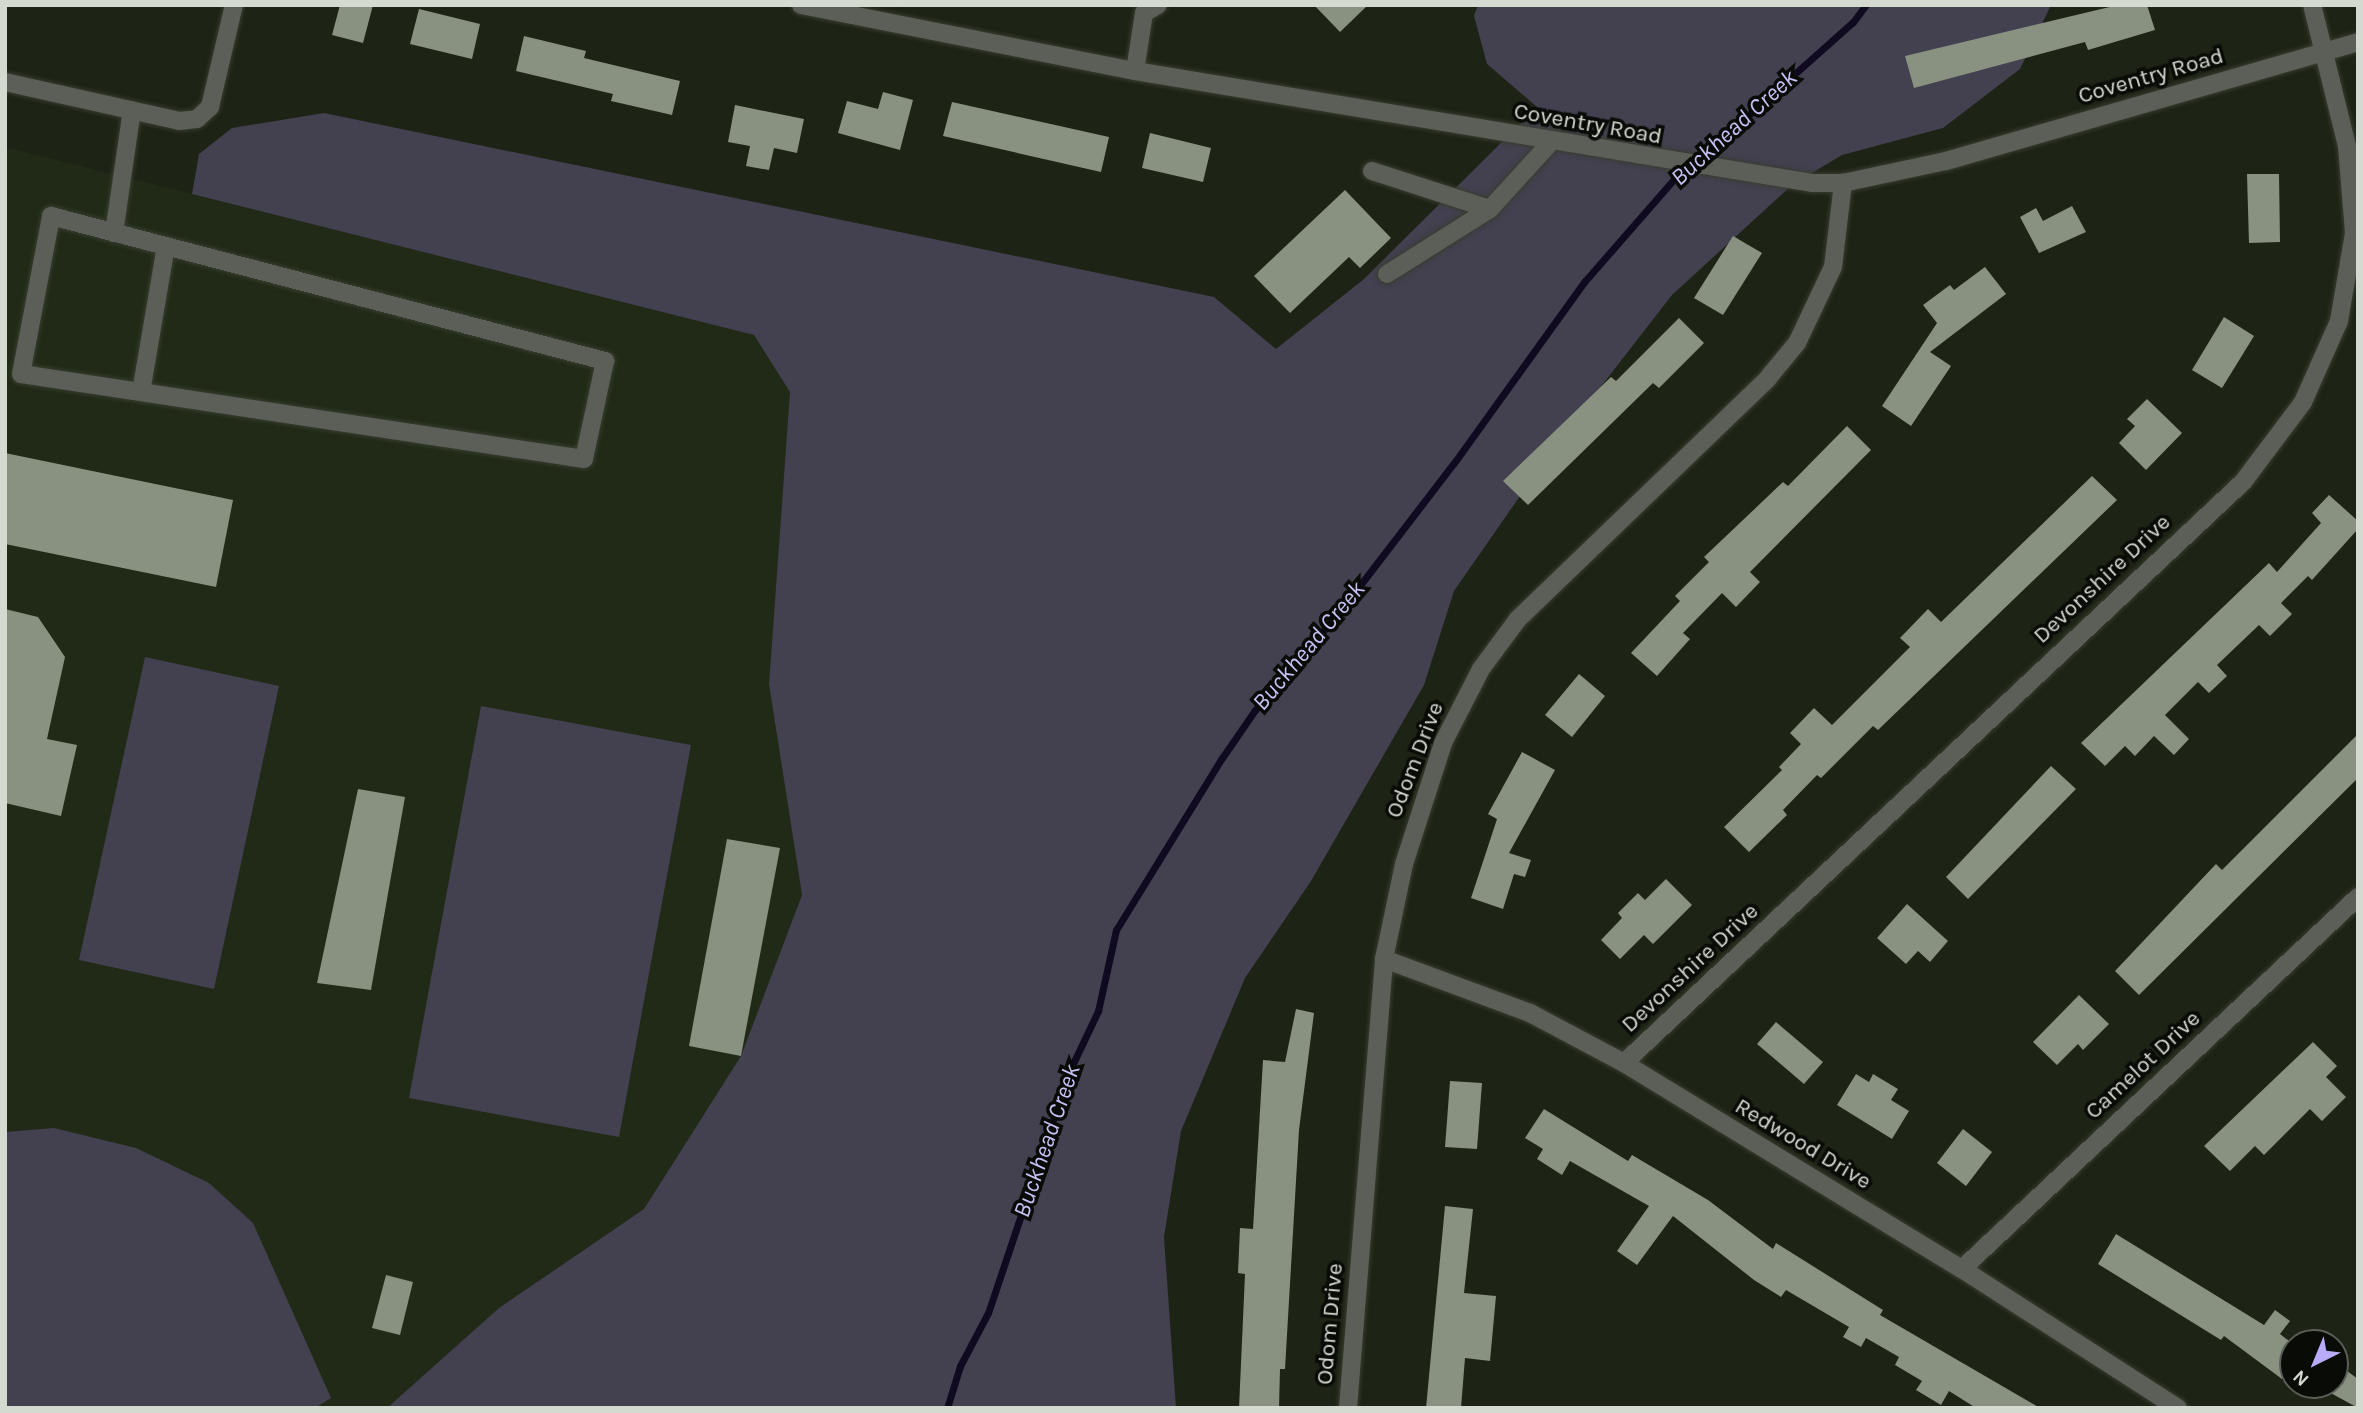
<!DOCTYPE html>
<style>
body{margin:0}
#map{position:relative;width:2363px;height:1413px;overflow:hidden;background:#1d2315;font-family:Karla,sans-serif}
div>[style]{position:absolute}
.built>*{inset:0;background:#212a16}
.green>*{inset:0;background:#434050}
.stream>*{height:7px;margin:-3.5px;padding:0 3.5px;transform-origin:3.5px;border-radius:3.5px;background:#0f0a20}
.building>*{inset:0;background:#899180}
.roads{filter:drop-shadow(0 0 2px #373d2f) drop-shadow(0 0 2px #373d2f)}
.minor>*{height:18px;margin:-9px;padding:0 9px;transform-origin:9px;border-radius:9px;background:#5b5f58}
span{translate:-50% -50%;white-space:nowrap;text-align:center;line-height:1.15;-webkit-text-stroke:7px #080b06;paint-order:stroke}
.street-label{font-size:23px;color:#d5dad1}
.water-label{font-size:24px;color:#c9c0f6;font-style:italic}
.frame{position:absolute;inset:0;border:7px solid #d5dad1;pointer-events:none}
.north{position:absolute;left:2279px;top:1329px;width:70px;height:70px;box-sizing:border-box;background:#080b06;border:2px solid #5a5e57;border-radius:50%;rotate:223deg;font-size:19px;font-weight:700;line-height:28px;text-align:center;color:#d5dad1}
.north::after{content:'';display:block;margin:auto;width:24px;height:32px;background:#b9abf7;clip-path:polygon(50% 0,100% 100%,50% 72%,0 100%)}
</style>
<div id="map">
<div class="built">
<i style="clip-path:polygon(5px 147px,754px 335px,790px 392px,769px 684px,802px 895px,741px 1056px,644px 1209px,499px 1308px,387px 1408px,5px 1408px)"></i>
</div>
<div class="green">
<i style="clip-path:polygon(1478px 5px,2051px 5px,2020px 69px,1943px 128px,1842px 155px,1792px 185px,1672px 295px,1554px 447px,1454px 591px,1424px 685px,1311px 881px,1245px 978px,1181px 1131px,1164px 1237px,1176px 1408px,387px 1408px,499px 1308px,644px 1209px,741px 1056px,802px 895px,769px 684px,790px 392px,754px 335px,192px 194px,199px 154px,232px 128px,324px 113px,1214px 297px,1276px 349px,1364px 279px,1537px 107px,1487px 64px,1474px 16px)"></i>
<i style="clip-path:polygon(145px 657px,279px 686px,214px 989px,79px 960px)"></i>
<i style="clip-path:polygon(481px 706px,691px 745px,619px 1137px,409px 1098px)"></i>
<i style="clip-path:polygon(54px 1128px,136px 1148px,209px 1183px,253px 1223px,331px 1398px,315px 1408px,5px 1408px,5px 1132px)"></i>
</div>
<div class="stream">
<i style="left:947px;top:1408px;width:44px;rotate:-72.8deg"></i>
<i style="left:960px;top:1366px;width:60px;rotate:-62.2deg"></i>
<i style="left:988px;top:1313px;width:254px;rotate:-71.4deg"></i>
<i style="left:1069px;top:1072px;width:68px;rotate:-64.6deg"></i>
<i style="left:1098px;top:1011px;width:83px;rotate:-77.5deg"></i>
<i style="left:1116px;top:930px;width:202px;rotate:-58.4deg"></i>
<i style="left:1222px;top:758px;width:58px;rotate:-55.5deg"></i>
<i style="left:1255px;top:710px;width:132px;rotate:-49.3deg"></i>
<i style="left:1341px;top:610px;width:185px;rotate:-52.5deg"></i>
<i style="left:1454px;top:463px;width:224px;rotate:-54.3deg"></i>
<i style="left:1585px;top:281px;width:155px;rotate:-48.9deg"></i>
<i style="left:1687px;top:164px;width:73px;rotate:-38.3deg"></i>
<i style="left:1744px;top:119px;width:146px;rotate:-41.7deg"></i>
<i style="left:1853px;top:22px;width:21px;rotate:-53deg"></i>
</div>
<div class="building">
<i style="clip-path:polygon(340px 5px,373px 5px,363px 43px,332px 35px)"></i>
<i style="clip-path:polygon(1314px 5px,1368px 5px,1340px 32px)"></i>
<i style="clip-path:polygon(2118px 5px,2147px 5px,2155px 30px,2088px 50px,2085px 42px,1914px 88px,1905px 56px)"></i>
<i style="clip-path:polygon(419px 9px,480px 24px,472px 59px,410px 44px)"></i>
<i style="clip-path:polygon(524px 36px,586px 51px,584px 58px,680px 81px,672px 115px,611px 101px,613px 94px,516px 71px)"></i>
<i style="clip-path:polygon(883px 92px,913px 100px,900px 150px,838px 133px,847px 101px,878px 109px)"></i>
<i style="clip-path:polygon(952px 102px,1109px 137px,1101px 172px,943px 136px)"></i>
<i style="clip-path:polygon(735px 105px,804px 119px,797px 153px,774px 148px,769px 170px,746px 166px,750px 146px,728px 142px)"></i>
<i style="clip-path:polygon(1150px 133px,1211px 148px,1203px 182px,1142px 168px)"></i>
<i style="clip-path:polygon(2247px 174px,2279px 174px,2280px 242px,2249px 243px)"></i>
<i style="clip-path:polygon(1345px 190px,1391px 238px,1360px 268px,1349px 257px,1290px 313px,1254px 276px)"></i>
<i style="clip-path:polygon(2072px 206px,2086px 232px,2039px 253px,2020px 217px,2036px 208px,2043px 221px)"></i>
<i style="clip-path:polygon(1733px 236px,1762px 253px,1723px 315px,1694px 298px)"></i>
<i style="clip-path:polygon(1985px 267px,2006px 294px,1930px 352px,1951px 366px,1911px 426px,1882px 406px,1937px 323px,1923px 305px,1950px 285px,1954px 290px)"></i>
<i style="clip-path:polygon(2224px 317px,2254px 336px,2222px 388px,2192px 370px)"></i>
<i style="clip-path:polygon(1679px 318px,1704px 343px,1659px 388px,1653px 383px,1528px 505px,1503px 481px,1611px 377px,1616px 381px)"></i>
<i style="clip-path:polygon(2147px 399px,2182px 433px,2146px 470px,2119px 443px,2135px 426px,2127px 419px)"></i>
<i style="clip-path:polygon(1847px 426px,1871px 450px,1750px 572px,1760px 582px,1736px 607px,1722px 593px,1683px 633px,1690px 639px,1657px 676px,1631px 653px,1680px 601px,1675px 596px,1709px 562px,1704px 557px,1783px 482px,1788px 486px)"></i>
<i style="clip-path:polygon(5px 453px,233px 500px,216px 587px,5px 544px)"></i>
<i style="clip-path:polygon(2092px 476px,2117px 500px,1878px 730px,1873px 726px,1821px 778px,1817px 775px,1783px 810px,1787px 815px,1749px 852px,1724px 827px,1782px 770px,1779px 767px,1801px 744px,1790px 733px,1814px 708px,1832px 725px,1910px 647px,1900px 638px,1928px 609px,1941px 622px)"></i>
<i style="clip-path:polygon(2329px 495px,2358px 521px,2358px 529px,2312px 580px,2308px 576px,2281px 603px,2292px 614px,2270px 636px,2259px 625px,2217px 665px,2227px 676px,2209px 693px,2198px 682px,2165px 715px,2189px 739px,2174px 755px,2154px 736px,2135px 756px,2125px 746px,2105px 766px,2081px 743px,2269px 563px,2277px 572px,2321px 523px,2312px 513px)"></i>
<i style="clip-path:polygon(5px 609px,38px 617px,65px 657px,47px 739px,77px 745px,61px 816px,5px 803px)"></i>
<i style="clip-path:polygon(1579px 674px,1605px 696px,1572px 737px,1545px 715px)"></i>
<i style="clip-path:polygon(2358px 734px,2358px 778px,2139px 995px,2115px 971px,2216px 864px,2222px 870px)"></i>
<i style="clip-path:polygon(1522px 752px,1555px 770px,1509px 853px,1531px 860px,1525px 877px,1514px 874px,1503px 909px,1471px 898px,1497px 819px,1488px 814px)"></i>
<i style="clip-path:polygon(2051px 766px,2076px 789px,1968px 899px,1946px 877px)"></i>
<i style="clip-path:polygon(358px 789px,405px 797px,371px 990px,317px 983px)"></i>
<i style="clip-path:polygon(727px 839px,780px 848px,741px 1056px,689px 1046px)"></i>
<i style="clip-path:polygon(1666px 879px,1692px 905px,1653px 944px,1644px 935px,1620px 959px,1601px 940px,1622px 918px,1618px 913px,1638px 893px,1645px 900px)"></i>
<i style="clip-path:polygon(1907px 904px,1948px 941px,1930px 962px,1918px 951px,1906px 964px,1877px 938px)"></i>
<i style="clip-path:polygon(2079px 995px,2109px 1024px,2083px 1050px,2078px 1044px,2057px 1065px,2033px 1042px)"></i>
<i style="clip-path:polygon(1296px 1009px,1314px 1013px,1299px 1130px,1285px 1369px,1280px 1369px,1279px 1408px,1239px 1408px,1245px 1274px,1238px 1273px,1240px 1228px,1253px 1229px,1263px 1060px,1285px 1062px)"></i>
<i style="clip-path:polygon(1776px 1022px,1823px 1062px,1804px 1084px,1757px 1044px)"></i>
<i style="clip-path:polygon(2313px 1042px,2337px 1066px,2326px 1077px,2346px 1097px,2322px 1121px,2310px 1109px,2264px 1155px,2255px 1146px,2230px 1171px,2204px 1146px)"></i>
<i style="clip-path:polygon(1856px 1074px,1869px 1082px,1873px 1074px,1898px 1089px,1891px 1100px,1909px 1111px,1892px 1139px,1837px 1105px)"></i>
<i style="clip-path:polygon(1450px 1081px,1482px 1083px,1477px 1149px,1445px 1147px)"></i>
<i style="clip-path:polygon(1544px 1109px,1628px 1161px,1632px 1155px,1708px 1200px,1773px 1249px,1776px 1243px,1883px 1310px,1880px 1315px,2040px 1408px,1976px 1408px,1949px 1391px,1941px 1405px,1916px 1390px,1922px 1381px,1895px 1365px,1899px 1357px,1866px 1338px,1861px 1347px,1843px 1337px,1849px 1327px,1786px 1290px,1781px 1297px,1754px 1280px,1673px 1216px,1637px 1265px,1617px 1251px,1649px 1206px,1570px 1161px,1562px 1175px,1537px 1159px,1543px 1149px,1525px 1138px)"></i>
<i style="clip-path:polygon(1963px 1129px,1992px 1152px,1966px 1186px,1937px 1163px)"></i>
<i style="clip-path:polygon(1445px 1206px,1473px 1209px,1464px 1293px,1496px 1296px,1490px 1361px,1465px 1358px,1461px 1408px,1426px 1408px)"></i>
<i style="clip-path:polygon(2116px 1234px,2264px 1325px,2275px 1310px,2290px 1321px,2280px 1334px,2293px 1344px,2293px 1364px,2282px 1379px,2224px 1336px,2221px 1340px,2098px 1264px)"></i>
<i style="clip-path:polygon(386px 1275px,413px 1282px,400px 1335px,372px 1328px)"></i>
<i style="clip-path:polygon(2343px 1368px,2358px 1379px,2358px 1408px,2327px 1391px)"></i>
</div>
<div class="roads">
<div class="minor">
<i style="left:801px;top:5px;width:340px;rotate:11.2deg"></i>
<i style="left:1135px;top:71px;width:686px;rotate:9.39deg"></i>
<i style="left:1812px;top:183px;width:31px"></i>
<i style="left:1843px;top:183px;width:105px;rotate:-12.1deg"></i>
<i style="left:1946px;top:161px;width:429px;rotate:-16.1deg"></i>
<i style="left:1135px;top:71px;width:59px;rotate:-81.2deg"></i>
<i style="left:1144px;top:13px;width:16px;rotate:-30deg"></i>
<i style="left:5px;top:82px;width:178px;rotate:12.6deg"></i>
<i style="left:179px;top:121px;width:18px;rotate:-6deg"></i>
<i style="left:197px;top:119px;width:18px;rotate:-43deg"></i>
<i style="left:210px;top:107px;width:105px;rotate:-76.8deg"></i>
<i style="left:1372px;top:171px;width:124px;rotate:17.9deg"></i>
<i style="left:1490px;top:209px;width:91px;rotate:-47.7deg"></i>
<i style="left:51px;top:216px;width:573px;rotate:14.67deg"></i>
<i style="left:605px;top:361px;width:100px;rotate:102.1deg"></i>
<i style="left:584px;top:459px;width:569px;rotate:-171.41deg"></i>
<i style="left:21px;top:374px;width:161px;rotate:-79.2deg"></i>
<i style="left:114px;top:233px;width:124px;rotate:-81.7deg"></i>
<i style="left:1387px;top:274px;width:122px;rotate:-32.3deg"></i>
<i style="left:141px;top:392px;width:148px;rotate:-80.3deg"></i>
<i style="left:1384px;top:959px;width:156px;rotate:20.3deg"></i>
<i style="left:1530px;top:1013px;width:106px;rotate:28deg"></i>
<i style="left:1624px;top:1063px;width:396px;rotate:31.4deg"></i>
<i style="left:1962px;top:1269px;width:257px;rotate:32.8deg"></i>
<i style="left:1624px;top:1063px;width:849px;rotate:-43.19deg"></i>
<i style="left:2243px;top:482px;width:100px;rotate:-53.1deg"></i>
<i style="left:2303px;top:402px;width:89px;rotate:-66deg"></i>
<i style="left:2339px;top:321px;width:89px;rotate:-80.3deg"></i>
<i style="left:2354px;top:233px;width:87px;rotate:-94.6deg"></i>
<i style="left:2347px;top:146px;width:145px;rotate:-103.9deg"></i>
<i style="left:1962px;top:1269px;width:543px;rotate:-43.21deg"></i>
<i style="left:1348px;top:1408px;width:450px;rotate:-85.4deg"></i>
<i style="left:1384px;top:959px;width:97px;rotate:-78.1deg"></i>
<i style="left:1404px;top:864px;width:127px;rotate:-72.1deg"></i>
<i style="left:1443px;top:743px;width:83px;rotate:-62.8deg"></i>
<i style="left:1481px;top:669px;width:62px;rotate:-53.5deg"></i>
<i style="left:1518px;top:619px;width:347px;rotate:-43.9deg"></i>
<i style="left:1768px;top:378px;width:45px;rotate:-50.4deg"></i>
<i style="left:1797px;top:343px;width:84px;rotate:-64.7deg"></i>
<i style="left:1833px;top:267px;width:85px;rotate:-83.2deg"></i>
</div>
</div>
<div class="street-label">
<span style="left:2151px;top:76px;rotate:-16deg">Coventry Road</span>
<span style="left:1588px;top:124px;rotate:10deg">Coventry Road</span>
<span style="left:2102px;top:579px;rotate:-43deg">Devonshire Drive</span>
<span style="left:1415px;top:760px;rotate:-69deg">Odom Drive</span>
<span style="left:1690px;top:968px;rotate:-43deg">Devonshire Drive</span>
<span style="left:2143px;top:1065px;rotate:-43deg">Camelot Drive</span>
<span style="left:1803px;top:1144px;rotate:31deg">Redwood Drive</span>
<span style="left:1330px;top:1324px;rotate:-85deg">Odom Drive</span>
</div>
<div class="water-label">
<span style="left:1734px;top:128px;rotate:-42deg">Buckhead Creek</span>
<span style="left:1309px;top:646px;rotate:-50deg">Buckhead Creek</span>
<span style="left:1047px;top:1141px;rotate:-71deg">Buckhead Creek</span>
</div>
<div class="frame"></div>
<div class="north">N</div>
</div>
